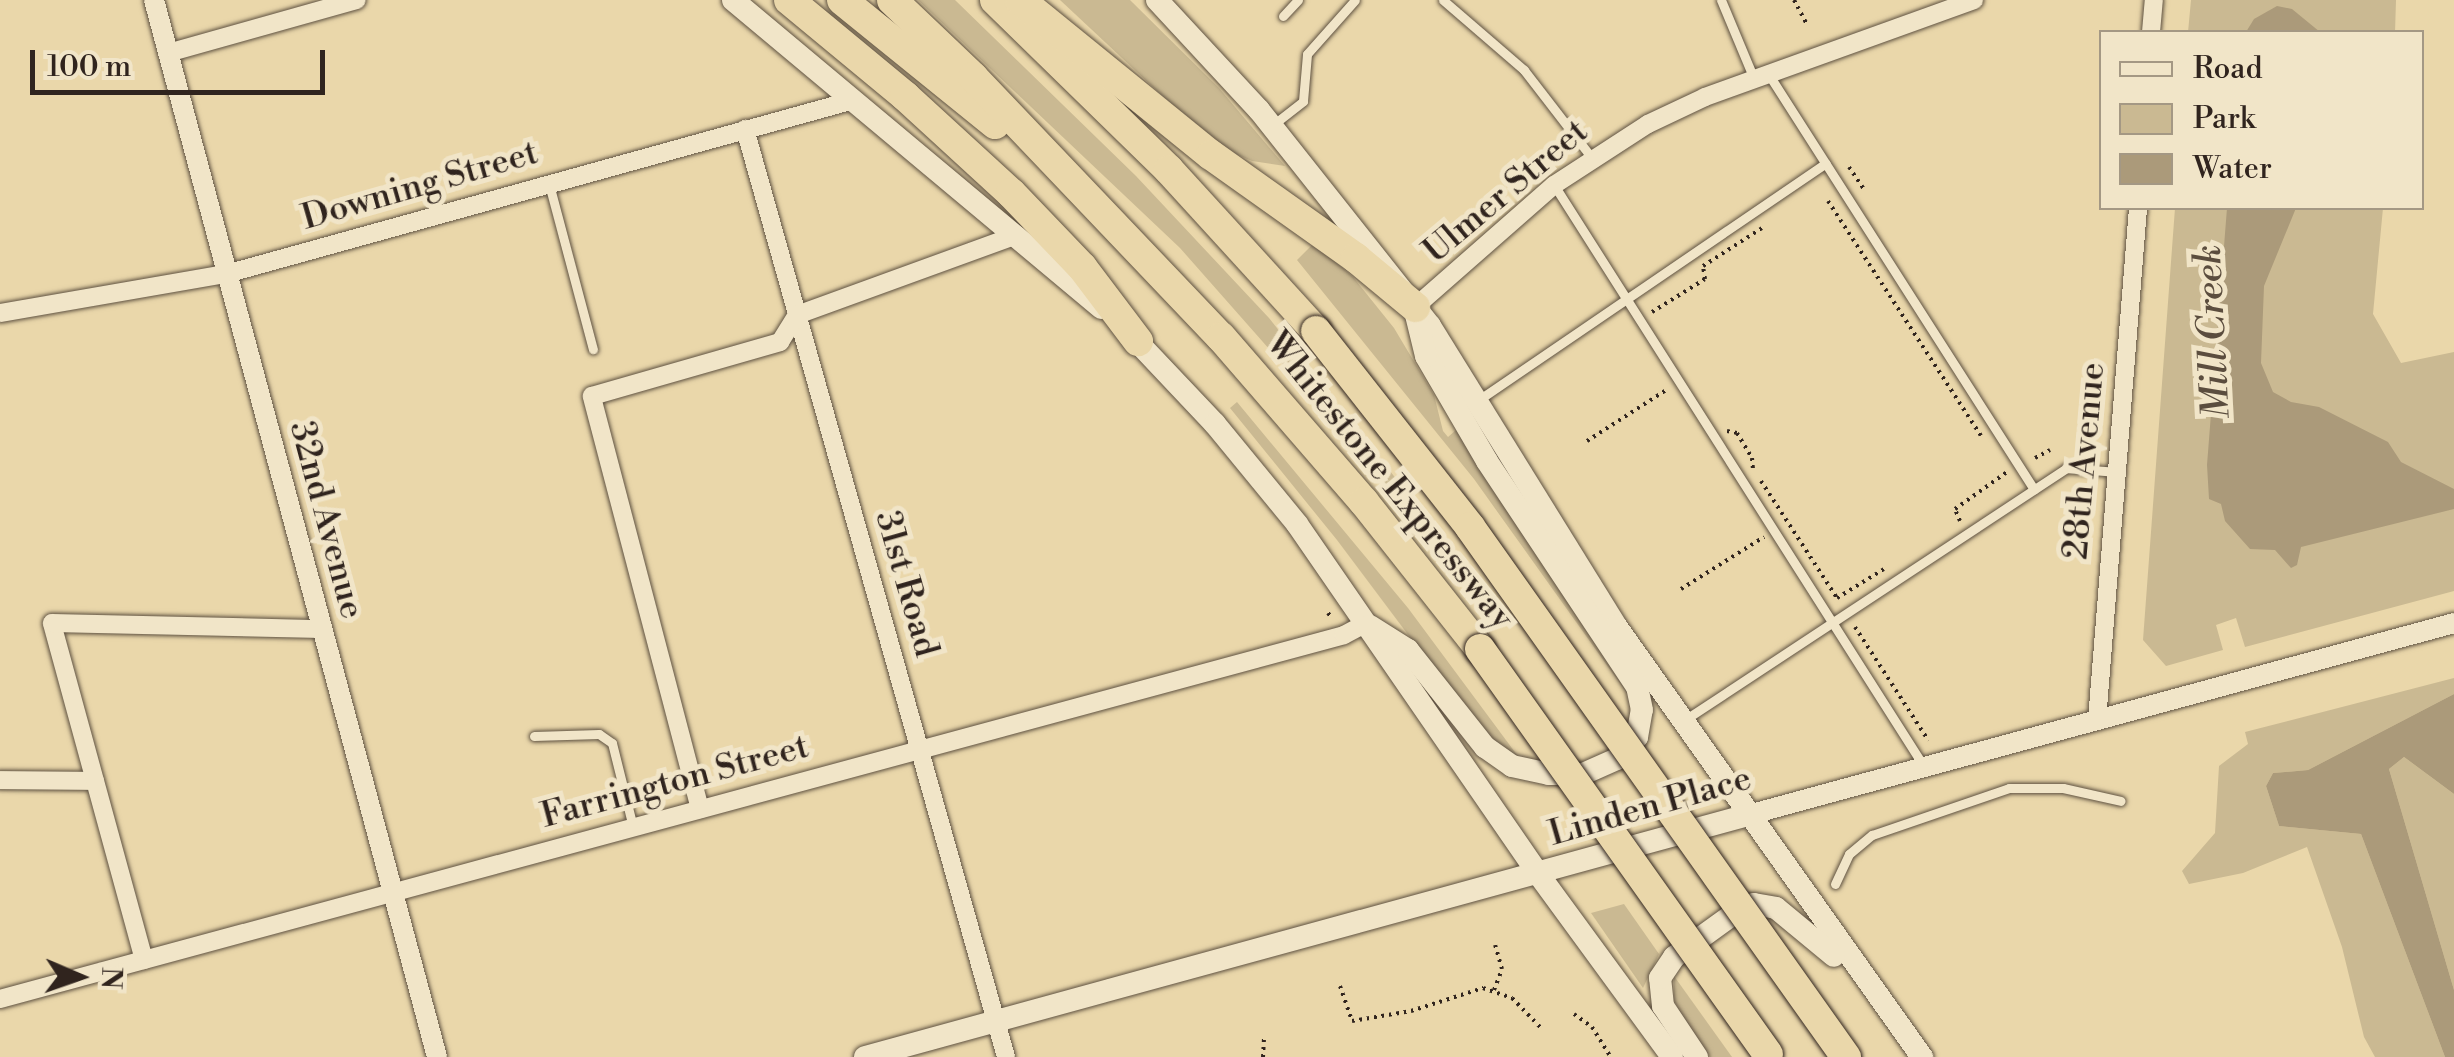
<!DOCTYPE html>
<style>
body{margin:0}
#map{position:relative;width:2454px;height:1057px;overflow:hidden;background:#ead7aa;font-family:"Libre Bodoni",serif}
div>[style]{position:absolute}
.green>*{inset:0;background:#cab992}
.water>*{inset:0;background:#ab9a7a}
.path>*{height:4px;margin-top:-2px;transform-origin:0;background:repeating-linear-gradient(90deg,#30241e 0 2.5px,transparent 0 7.5px)}
.roads{filter:drop-shadow(0 0 2px #5e5141) drop-shadow(0 0 2px #5e5141)}
.service>*{height:9px;margin:-4.5px;padding:0 4.5px;transform-origin:4.5px;border-radius:4.5px;background:#f1e5c8}
.minor>*{height:18px;margin:-9px;padding:0 9px;transform-origin:9px;border-radius:9px;background:#f1e5c8}
.tertiary>*{height:20px;margin:-10px;padding:0 10px;transform-origin:10px;border-radius:10px;background:#f1e5c8}
.secondary>*{height:22px;margin:-11px;padding:0 11px;transform-origin:11px;border-radius:11px;background:#f1e5c8}
.motorway>*{height:30px;margin:-15px;padding:0 15px;transform-origin:15px;border-radius:15px;background:#ead7aa}
.bridges{filter:drop-shadow(0 0 2px #30241e) drop-shadow(0 0 2px #30241e)}
.motorway-bridge>*{height:30px;margin:-15px;padding:0 15px;transform-origin:15px;border-radius:15px;background:#ead7aa}
span{translate:-50% -50%;white-space:nowrap;text-align:center;line-height:1.15;-webkit-text-stroke:10px #f1e5c8;paint-order:stroke}
.street-label{font-size:35px;color:#30241e}
.water-label{font-size:38px;color:#5b4d3e;font-style:italic}
.legend{position:absolute;left:2099px;top:30px;width:325px;height:180px;box-sizing:border-box;background:#f1e5c8;border:2px solid #a49884;margin:0;padding:12px 18px;list-style:none;font-size:30px;color:#30241e}
.legend li{display:flex;align-items:center;gap:20px;height:50px}
.legend b{width:50px;border:2px solid #a49884}
.north{position:absolute;left:30px;top:927px;width:100px;height:100px;-webkit-text-stroke:8px #f1e5c8;paint-order:stroke;rotate:92deg;font-size:28px;font-weight:700;line-height:40px;text-align:center;color:#30241e}
.north::after{content:'';display:block;margin:auto;width:35px;height:45px;background:#30241e;clip-path:polygon(50% 0,100% 100%,50% 72%,0 100%)}
.scale{position:absolute;left:30px;top:50px;width:295px;height:45px;box-sizing:border-box;border:5px solid #30241e;border-top:0;padding-left:12px;font-size:30px;line-height:35px;white-space:nowrap;color:#30241e;-webkit-text-stroke:8px #f1e5c8;paint-order:stroke}
</style>
<div id="map">
<div class="green">
<i style="clip-path:polygon(918px 0,955px 0,1136px 176px,1269px 318px,1450px 547px,1442px 554px,1339px 428px,1180px 248px)"></i>
<i style="clip-path:polygon(1060px 0,1130px 0,1219px 88px,1285px 166px,1252px 161px,1215px 145px)"></i>
<i style="clip-path:polygon(2191px 0,2396px 0,2395px 32px,2188px 32px)"></i>
<i style="clip-path:polygon(2175px 208px,2383px 208px,2373px 314px,2401px 363px,2454px 352px,2454px 591px,2245px 647px,2236px 618px,2216px 625px,2223px 650px,2166px 666px,2143px 640px)"></i>
<i style="clip-path:polygon(1314px 243px,1353px 277px,1394px 328px,1434px 395px,1443px 431px,1448px 437px,1456px 430px,1541px 553px,1636px 706px,1474px 479px,1297px 260px)"></i>
<i style="clip-path:polygon(1237px 402px,1408px 608px,1523px 763px,1478px 728px,1337px 540px,1230px 408px)"></i>
<i style="clip-path:polygon(2454px 678px,2454px 694px,2308px 770px,2273px 773px,2266px 786px,2279px 826px,2361px 834px,2445px 1057px,2375px 1057px,2364px 1037px,2342px 947px,2307px 847px,2243px 873px,2189px 884px,2182px 871px,2215px 833px,2219px 766px,2248px 744px,2245px 732px)"></i>
<i style="clip-path:polygon(2404px 757px,2454px 794px,2454px 990px,2389px 769px)"></i>
<i style="clip-path:polygon(1624px 904px,1659px 954px,1643px 988px,1591px 913px)"></i>
<i style="clip-path:polygon(1674px 976px,1732px 1057px,1710px 1057px,1683px 1019px,1674px 1000px)"></i>
</div>
<div class="water">
<i style="clip-path:polygon(2277px 6px,2292px 9px,2320px 32px,2246px 32px,2254px 19px)"></i>
<i style="clip-path:polygon(2227px 208px,2296px 208px,2264px 286px,2261px 363px,2273px 392px,2291px 402px,2319px 407px,2388px 442px,2401px 462px,2454px 489px,2454px 509px,2301px 547px,2297px 565px,2291px 568px,2275px 550px,2250px 549px,2225px 521px,2221px 504px,2209px 499px,2207px 465px)"></i>
<i style="clip-path:polygon(2454px 694px,2454px 794px,2404px 757px,2389px 769px,2454px 990px,2454px 1057px,2445px 1057px,2361px 834px,2279px 826px,2266px 786px,2273px 773px,2308px 770px)"></i>
</div>
<div class="path">
<i style="left:1794px;top:0;width:26px;rotate:62deg"></i>
<i style="left:1849px;top:167px;width:29px;rotate:56deg"></i>
<i style="left:1828px;top:201px;width:280px;rotate:56.9deg"></i>
<i style="left:1652px;top:312px;width:62px;rotate:-31.9deg"></i>
<i style="left:1705px;top:279px;width:13px;rotate:-99deg"></i>
<i style="left:1703px;top:266px;width:70px;rotate:-32.8deg"></i>
<i style="left:1727px;top:431px;width:10px;rotate:11deg"></i>
<i style="left:1737px;top:433px;width:29px;rotate:59deg"></i>
<i style="left:1752px;top:458px;width:11px;rotate:85deg"></i>
<i style="left:1587px;top:441px;width:94px;rotate:-32.8deg"></i>
<i style="left:2075px;top:452px;width:23px;rotate:5deg"></i>
<i style="left:2035px;top:458px;width:17px;rotate:-28deg"></i>
<i style="left:1761px;top:481px;width:140px;rotate:57deg"></i>
<i style="left:1837px;top:598px;width:55px;rotate:-31.7deg"></i>
<i style="left:1960px;top:521px;width:13px;rotate:-113deg"></i>
<i style="left:1955px;top:509px;width:64px;rotate:-35.4deg"></i>
<i style="left:1681px;top:589px;width:98px;rotate:-32.1deg"></i>
<i style="left:1328px;top:613px;width:5px;rotate:53deg"></i>
<i style="left:1855px;top:627px;width:135px;rotate:57.1deg"></i>
<i style="left:1340px;top:986px;width:37px;rotate:71deg"></i>
<i style="left:1352px;top:1021px;width:60px;rotate:-9.6deg"></i>
<i style="left:1411px;top:1011px;width:76px;rotate:-17.7deg"></i>
<i style="left:1483px;top:988px;width:31px;rotate:19deg"></i>
<i style="left:1512px;top:998px;width:43px;rotate:45.9deg"></i>
<i style="left:1494px;top:990px;width:22px;rotate:-69deg"></i>
<i style="left:1502px;top:969px;width:25px;rotate:-106deg"></i>
<i style="left:1574px;top:1014px;width:22px;rotate:36deg"></i>
<i style="left:1592px;top:1027px;width:36px;rotate:58deg"></i>
<i style="left:1263px;top:1057px;width:20px;rotate:-87deg"></i>
</div>
<div class="roads">
<div class="service">
<i style="left:1443px;top:0;width:107px;rotate:40.8deg"></i>
<i style="left:1524px;top:70px;width:111px;rotate:52.3deg"></i>
<i style="left:1721px;top:0;width:86px;rotate:67.3deg"></i>
<i style="left:1283px;top:16px;width:22px;rotate:-47deg"></i>
<i style="left:1769px;top:75px;width:492px;rotate:57.4deg"></i>
<i style="left:1274px;top:124px;width:37px;rotate:-38deg"></i>
<i style="left:1303px;top:101px;width:47px;rotate:-85.1deg"></i>
<i style="left:1307px;top:54px;width:72px;rotate:-48.4deg"></i>
<i style="left:549px;top:184px;width:171px;rotate:75.1deg"></i>
<i style="left:1554px;top:185px;width:687px;rotate:57.54deg"></i>
<i style="left:1477px;top:401px;width:422px;rotate:-34.3deg"></i>
<i style="left:1686px;top:719px;width:455px;rotate:-33.4deg"></i>
<i style="left:2066px;top:468px;width:51px;rotate:4.5deg"></i>
<i style="left:534px;top:736px;width:65px;rotate:-1.8deg"></i>
<i style="left:599px;top:734px;width:16px;rotate:35deg"></i>
<i style="left:612px;top:743px;width:87px;rotate:76deg"></i>
<i style="left:1835px;top:884px;width:33px;rotate:-65deg"></i>
<i style="left:1849px;top:854px;width:30px;rotate:-40deg"></i>
<i style="left:1872px;top:835px;width:145px;rotate:-18.9deg"></i>
<i style="left:2009px;top:788px;width:54px"></i>
<i style="left:2063px;top:788px;width:59px;rotate:12.6deg"></i>
</div>
<div class="minor">
<i style="left:2151px;top:32px;width:32px;rotate:-85deg"></i>
<i style="left:168px;top:53px;width:196px;rotate:-15.7deg"></i>
<i style="left:745px;top:129px;width:964px;rotate:74.29deg"></i>
<i style="left:1415px;top:307px;width:185px;rotate:-41.3deg"></i>
<i style="left:1554px;top:185px;width:112px;rotate:-33deg"></i>
<i style="left:1648px;top:124px;width:63px;rotate:-25.3deg"></i>
<i style="left:1705px;top:97px;width:286px;rotate:-19.8deg"></i>
<i style="left:0;top:313px;width:229px;rotate:-9.8deg"></i>
<i style="left:226px;top:274px;width:652px;rotate:-15.49deg"></i>
<i style="left:2097px;top:720px;width:514px;rotate:-85.42deg"></i>
<i style="left:0;top:780px;width:95px;rotate:0.6deg"></i>
<i style="left:700px;top:809px;width:427px;rotate:-104.7deg"></i>
<i style="left:592px;top:396px;width:196px;rotate:-16deg"></i>
<i style="left:780px;top:342px;width:32px;rotate:-58deg"></i>
<i style="left:797px;top:315px;width:234px;rotate:-20deg"></i>
<i style="left:144px;top:960px;width:349px;rotate:-105.3deg"></i>
<i style="left:52px;top:623px;width:270px;rotate:1.3deg"></i>
<i style="left:0;top:999px;width:1392px;rotate:-15.15deg"></i>
<i style="left:1344px;top:635px;width:24px;rotate:-28deg"></i>
</div>
<div class="tertiary">
<i style="left:154px;top:0;width:1094px;rotate:75.01deg"></i>
<i style="left:1748px;top:815px;width:732px;rotate:-15.21deg"></i>
</div>
<div class="secondary">
<i style="left:733px;top:0;width:480px;rotate:39.9deg"></i>
<i style="left:1157px;top:0;width:150px;rotate:47.2deg"></i>
<i style="left:1259px;top:110px;width:275px;rotate:51.6deg"></i>
<i style="left:1430px;top:326px;width:353px;rotate:58.2deg"></i>
<i style="left:1616px;top:626px;width:529px;rotate:54.63deg"></i>
<i style="left:1129px;top:333px;width:125px;rotate:46.6deg"></i>
<i style="left:1215px;top:424px;width:129px;rotate:50.6deg"></i>
<i style="left:1297px;top:524px;width:426px;rotate:55.4deg"></i>
<i style="left:1539px;top:875px;width:225px;rotate:53.8deg"></i>
<i style="left:1370px;top:626px;width:45px;rotate:32.3deg"></i>
<i style="left:1408px;top:650px;width:124px;rotate:51.6deg"></i>
<i style="left:1485px;top:747px;width:33px;rotate:35deg"></i>
<i style="left:1512px;top:766px;width:38px;rotate:12deg"></i>
<i style="left:1549px;top:774px;width:34px"></i>
<i style="left:1583px;top:774px;width:37px;rotate:-24deg"></i>
<i style="left:1617px;top:759px;width:30px;rotate:-48deg"></i>
<i style="left:1637px;top:737px;width:27px;rotate:-80deg"></i>
<i style="left:1642px;top:710px;width:24px;rotate:-102deg"></i>
<i style="left:1637px;top:687px;width:271px;rotate:-123.6deg"></i>
<i style="left:1487px;top:461px;width:121px;rotate:-120.2deg"></i>
<i style="left:1426px;top:356px;width:42px;rotate:-103.7deg"></i>
<i style="left:865px;top:1057px;width:916px;rotate:-15.33deg"></i>
<i style="left:1697px;top:1057px;width:61px;rotate:-123.7deg"></i>
<i style="left:1663px;top:1006px;width:28px;rotate:-96deg"></i>
<i style="left:1660px;top:978px;width:25px;rotate:-56deg"></i>
<i style="left:1674px;top:957px;width:80px;rotate:-35.9deg"></i>
<i style="left:1739px;top:910px;width:16px;rotate:-22deg"></i>
<i style="left:1754px;top:904px;width:22px;rotate:10deg"></i>
<i style="left:1776px;top:908px;width:75px;rotate:39.6deg"></i>
</div>
<div class="motorway">
<i style="left:789px;top:0;width:151px;rotate:39.6deg"></i>
<i style="left:905px;top:96px;width:144px;rotate:42.5deg"></i>
<i style="left:1011px;top:193px;width:103px;rotate:46.2deg"></i>
<i style="left:1082px;top:267px;width:93px;rotate:52.9deg"></i>
<i style="left:842px;top:0;width:197px;rotate:39deg"></i>
<i style="left:892px;top:0;width:112px;rotate:43.5deg"></i>
<i style="left:973px;top:77px;width:359px;rotate:46.4deg"></i>
<i style="left:1221px;top:337px;width:218px;rotate:49.1deg"></i>
<i style="left:1364px;top:502px;width:187px;rotate:51.7deg"></i>
<i style="left:995px;top:0;width:243px;rotate:44.3deg"></i>
<i style="left:1169px;top:170px;width:218px;rotate:47.6deg"></i>
<i style="left:1020px;top:0;width:246px;rotate:39.1deg"></i>
<i style="left:1211px;top:155px;width:178px;rotate:35.4deg"></i>
<i style="left:1356px;top:258px;width:77px;rotate:39.7deg"></i>
</div>
</div>
<div class="bridges">
<div class="motorway-bridge">
<i style="left:1316px;top:331px;width:249px;rotate:51.8deg"></i>
<i style="left:1470px;top:527px;width:650px;rotate:54.65deg"></i>
<i style="left:1480px;top:649px;width:497px;rotate:54.6deg"></i>
</div>
</div>
<div class="street-label">
<span style="left:420px;top:186px;rotate:-16deg">Downing Street</span>
<span style="left:1506px;top:192px;rotate:-40deg">Ulmer Street</span>
<span style="left:2085px;top:461px;rotate:-85deg">28th Avenue</span>
<span style="left:1389px;top:481px;rotate:51deg">Whitestone Expressway</span>
<span style="left:326px;top:520px;rotate:75deg">32nd Avenue</span>
<span style="left:906px;top:584px;rotate:74deg">31st Road</span>
<span style="left:675px;top:782px;rotate:-15deg">Farrington Street</span>
<span style="left:1650px;top:807px;rotate:-16deg">Linden Place</span>
</div>
<div class="water-label">
<span style="left:2213px;top:332px;rotate:-93deg">Mill Creek</span>
</div>
<ul class="legend">
<li><b style="height:12px;background:#f1e5c8"></b>Road</li>
<li><b style="height:28px;background:#cab992"></b>Park</li>
<li><b style="height:28px;background:#ab9a7a"></b>Water</li>
</ul>
<div class="north">N</div>
<div class="scale">100 m</div>
</div>
